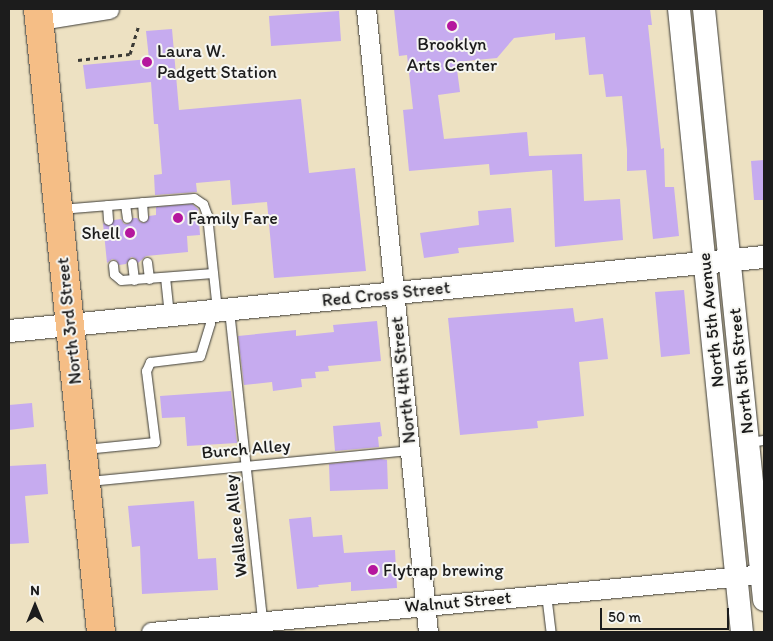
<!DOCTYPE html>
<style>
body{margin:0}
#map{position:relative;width:773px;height:641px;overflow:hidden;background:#ede1c2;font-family:Itim,sans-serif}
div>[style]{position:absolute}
.building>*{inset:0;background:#c6abef}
.path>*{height:3px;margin-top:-1.5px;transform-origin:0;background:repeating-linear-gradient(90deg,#3b3a35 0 4px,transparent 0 8px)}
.roads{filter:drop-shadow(0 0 1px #3b3a35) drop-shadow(0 0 1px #3b3a35)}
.service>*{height:9px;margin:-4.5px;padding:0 4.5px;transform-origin:4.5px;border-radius:4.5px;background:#fff}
.minor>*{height:19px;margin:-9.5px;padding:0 9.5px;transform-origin:9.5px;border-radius:9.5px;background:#fff}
.tertiary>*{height:22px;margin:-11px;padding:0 11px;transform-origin:11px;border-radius:11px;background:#fff}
.primary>*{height:28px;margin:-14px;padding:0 14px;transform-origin:14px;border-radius:14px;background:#f5be86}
.dots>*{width:14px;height:14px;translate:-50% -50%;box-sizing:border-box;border:2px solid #f6f6f2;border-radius:50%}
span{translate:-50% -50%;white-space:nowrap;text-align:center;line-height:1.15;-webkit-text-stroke:4px #f6f6f2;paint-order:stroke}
.poi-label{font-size:18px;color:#1c1c1c}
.left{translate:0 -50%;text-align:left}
.right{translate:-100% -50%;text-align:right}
.street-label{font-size:18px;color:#1c1c1c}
.frame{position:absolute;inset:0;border:10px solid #1c1c1c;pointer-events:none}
.north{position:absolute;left:10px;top:581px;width:50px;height:50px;-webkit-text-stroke:4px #f6f6f2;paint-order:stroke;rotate:0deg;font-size:14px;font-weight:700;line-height:20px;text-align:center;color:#1c1c1c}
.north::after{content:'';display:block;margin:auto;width:18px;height:22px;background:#1c1c1c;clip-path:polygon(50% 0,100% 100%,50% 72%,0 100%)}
.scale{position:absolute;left:600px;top:608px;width:129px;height:22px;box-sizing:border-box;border:2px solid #1c1c1c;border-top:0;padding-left:6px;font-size:15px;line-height:18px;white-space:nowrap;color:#1c1c1c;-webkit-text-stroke:4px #f6f6f2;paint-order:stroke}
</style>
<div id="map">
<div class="building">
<i style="clip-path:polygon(394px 9px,650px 9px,652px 25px,648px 25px,661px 149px,664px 148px,665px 187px,674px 187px,679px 236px,653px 239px,646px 170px,627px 171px,627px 150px,622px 96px,606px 97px,603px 74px,589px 75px,585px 37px,555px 40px,555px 33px,514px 38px,497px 58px,456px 62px,460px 92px,438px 95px,444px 139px,527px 132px,529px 156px,582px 154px,584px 201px,620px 199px,623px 240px,555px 247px,552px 170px,490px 175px,489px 164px,409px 171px,403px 110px,413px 109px,407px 55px,399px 56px)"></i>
<i style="clip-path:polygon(339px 11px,341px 41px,271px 46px,269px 16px)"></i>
<i style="clip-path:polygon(172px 29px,179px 110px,301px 99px,309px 173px,355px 168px,366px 271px,274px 278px,267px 202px,232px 205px,230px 180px,196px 183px,197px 192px,155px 195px,154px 175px,162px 174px,158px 124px,154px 124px,151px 82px,86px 89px,83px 65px,149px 59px,146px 31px)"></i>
<i style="clip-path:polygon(764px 160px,764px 200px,754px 200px,751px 161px)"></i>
<i style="clip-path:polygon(192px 204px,198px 209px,200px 235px,187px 236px,188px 252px,146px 256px,138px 263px,135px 258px,131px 257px,126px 264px,119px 265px,116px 260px,112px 259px,107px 263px,103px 223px,109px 226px,114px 220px,121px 219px,124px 224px,128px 224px,133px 218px,137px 218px,140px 222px,144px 223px,148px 220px,149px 216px,156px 215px,156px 207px)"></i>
<i style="clip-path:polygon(511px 208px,514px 242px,458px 248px,459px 253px,424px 258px,420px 233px,479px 225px,478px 211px)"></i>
<i style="clip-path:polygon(684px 290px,690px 354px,661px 357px,655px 292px)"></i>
<i style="clip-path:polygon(573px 308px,575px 322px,603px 318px,608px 359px,579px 362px,584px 416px,537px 421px,538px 428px,460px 435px,448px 318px)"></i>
<i style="clip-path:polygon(377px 321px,381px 361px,328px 366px,329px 371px,315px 372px,316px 378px,301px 379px,302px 387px,273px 391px,272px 382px,244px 385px,238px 336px,296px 330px,296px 336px,334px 332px,333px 325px)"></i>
<i style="clip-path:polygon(231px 391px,237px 443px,187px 446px,185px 417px,162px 418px,160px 396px)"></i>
<i style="clip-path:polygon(32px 403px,34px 427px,9px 430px,9px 405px)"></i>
<i style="clip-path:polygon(380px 422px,382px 436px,378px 437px,379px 447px,335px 451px,333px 426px)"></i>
<i style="clip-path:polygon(381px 459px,387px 460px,388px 489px,330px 491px,329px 464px)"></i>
<i style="clip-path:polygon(46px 464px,48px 494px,25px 496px,29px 543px,9px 544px,9px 466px)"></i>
<i style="clip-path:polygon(194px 501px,198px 559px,216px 558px,218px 590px,142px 594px,140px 546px,132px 547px,128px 506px)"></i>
<i style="clip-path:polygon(311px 517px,313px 537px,342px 535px,344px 553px,395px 550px,397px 588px,351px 591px,351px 582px,318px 585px,319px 587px,297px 589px,289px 519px)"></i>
</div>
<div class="path">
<i style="left:78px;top:60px;width:52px;rotate:-6.6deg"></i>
<i style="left:130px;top:54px;width:28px;rotate:-73deg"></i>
</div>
<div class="roads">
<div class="service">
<i style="left:142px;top:202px;width:15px;rotate:86deg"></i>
<i style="left:125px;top:204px;width:14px;rotate:82deg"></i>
<i style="left:107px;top:205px;width:15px;rotate:86deg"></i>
<i style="left:60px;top:209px;width:134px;rotate:-4.7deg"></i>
<i style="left:194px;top:198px;width:11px;rotate:34deg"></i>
<i style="left:203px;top:204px;width:12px;rotate:70deg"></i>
<i style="left:207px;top:215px;width:96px;rotate:84deg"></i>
<i style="left:147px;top:262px;width:17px;rotate:83deg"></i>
<i style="left:132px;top:263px;width:17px;rotate:83deg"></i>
<i style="left:113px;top:265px;width:9px;rotate:84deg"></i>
<i style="left:114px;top:274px;width:9px;rotate:41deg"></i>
<i style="left:121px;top:280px;width:92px;rotate:-4.4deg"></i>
<i style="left:165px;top:277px;width:38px;rotate:84deg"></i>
<i style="left:229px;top:310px;width:313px;rotate:83.9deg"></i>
<i style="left:749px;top:442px;width:15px;rotate:-8deg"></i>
<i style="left:85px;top:449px;width:70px;rotate:-5.7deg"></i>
<i style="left:155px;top:442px;width:72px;rotate:-97.2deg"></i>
<i style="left:146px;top:371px;width:10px;rotate:-66deg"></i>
<i style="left:150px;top:362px;width:50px;rotate:-6.8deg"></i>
<i style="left:200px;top:356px;width:34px;rotate:-73deg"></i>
<i style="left:210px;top:323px;width:12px;rotate:-95deg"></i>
<i style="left:88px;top:481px;width:323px;rotate:-5.5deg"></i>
<i style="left:546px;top:594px;width:38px;rotate:83deg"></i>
</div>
<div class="minor">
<i style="left:366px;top:9px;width:626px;rotate:84.32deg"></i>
<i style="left:40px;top:20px;width:70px;rotate:-9.1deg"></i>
<i style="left:151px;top:632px;width:616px;rotate:-5.41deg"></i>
</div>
<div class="tertiary">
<i style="left:679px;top:9px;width:626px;rotate:84.23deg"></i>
<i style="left:704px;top:9px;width:594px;rotate:84.2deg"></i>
<i style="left:9px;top:331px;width:759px;rotate:-5.6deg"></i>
</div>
<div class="primary">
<i style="left:38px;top:9px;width:626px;rotate:84.23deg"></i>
</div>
</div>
<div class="dots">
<i style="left:452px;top:26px;background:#b5179e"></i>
<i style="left:147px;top:62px;background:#b5179e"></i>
<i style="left:178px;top:218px;background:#b5179e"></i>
<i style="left:130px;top:233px;background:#b5179e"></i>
<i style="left:373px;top:570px;background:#b5179e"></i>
</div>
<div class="poi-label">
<span style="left:452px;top:55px">Brooklyn<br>Arts Center</span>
<span class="left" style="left:157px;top:62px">Laura W.<br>Padgett Station</span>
<span class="left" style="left:188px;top:218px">Family Fare</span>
<span class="right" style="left:120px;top:233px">Shell</span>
<span class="left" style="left:383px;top:570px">Flytrap brewing</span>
</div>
<div class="street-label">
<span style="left:386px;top:294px;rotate:-6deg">Red Cross Street</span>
<span style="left:711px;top:320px;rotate:-96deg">North 5th Avenue</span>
<span style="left:69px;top:321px;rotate:-96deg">North 3rd Street</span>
<span style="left:741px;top:371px;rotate:-96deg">North 5th Street</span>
<span style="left:403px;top:380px;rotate:-96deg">North 4th Street</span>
<span style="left:246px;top:449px;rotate:-5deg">Burch Alley</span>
<span style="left:236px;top:526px;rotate:-96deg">Wallace Alley</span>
<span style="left:458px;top:602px;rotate:-5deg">Walnut Street</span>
</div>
<div class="frame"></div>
<div class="north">N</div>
<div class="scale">50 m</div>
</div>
